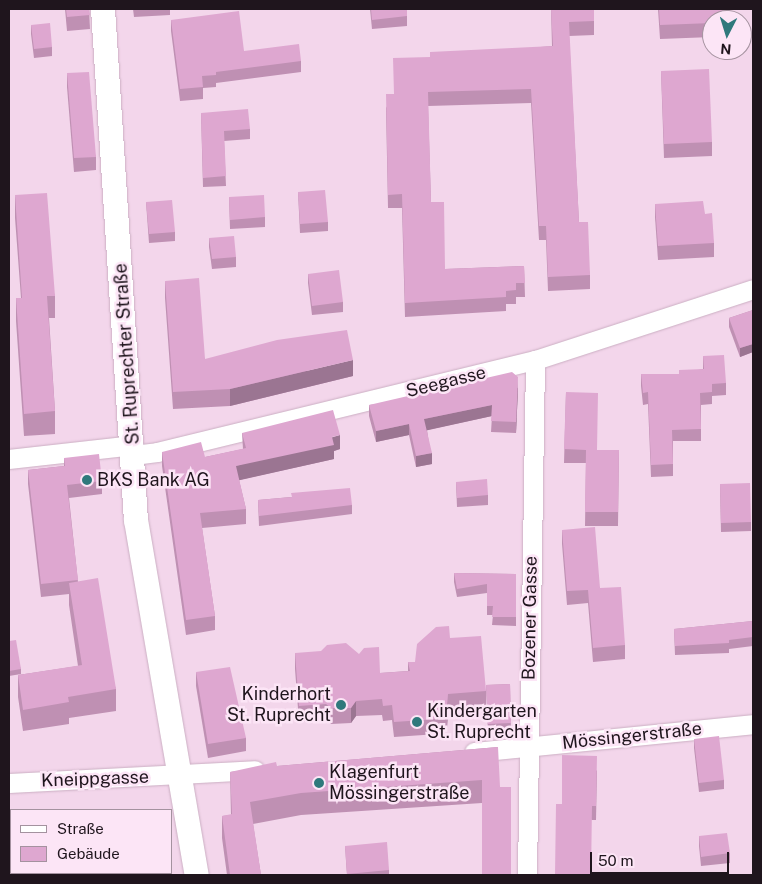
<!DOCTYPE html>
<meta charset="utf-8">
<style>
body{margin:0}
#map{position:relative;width:762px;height:884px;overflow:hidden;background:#f3d6eb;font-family:"Public Sans",sans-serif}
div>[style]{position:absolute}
.roads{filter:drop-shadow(0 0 1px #cbafc3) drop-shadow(0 0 1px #cbafc3)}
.minor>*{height:19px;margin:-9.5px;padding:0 9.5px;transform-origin:9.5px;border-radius:9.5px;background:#fff}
.tertiary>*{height:24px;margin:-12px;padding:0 12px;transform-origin:12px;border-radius:12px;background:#fff}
.wall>*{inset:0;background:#bf90b3}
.shaded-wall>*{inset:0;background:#9b7592}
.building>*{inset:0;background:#dea7d0}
.dots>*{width:14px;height:14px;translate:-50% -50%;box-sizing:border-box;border:2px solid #fce5f6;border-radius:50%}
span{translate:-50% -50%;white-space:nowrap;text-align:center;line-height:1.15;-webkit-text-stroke:5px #fce5f6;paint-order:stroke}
.street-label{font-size:18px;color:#1f151d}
.poi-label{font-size:18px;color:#1f151d}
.left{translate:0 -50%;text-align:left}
.right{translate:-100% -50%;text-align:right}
.frame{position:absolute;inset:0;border:10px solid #1f151d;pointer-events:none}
.legend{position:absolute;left:10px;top:809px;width:162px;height:65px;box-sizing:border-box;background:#fce5f6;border:1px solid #a4929f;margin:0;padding:6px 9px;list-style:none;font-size:15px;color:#1f151d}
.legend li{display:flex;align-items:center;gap:10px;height:25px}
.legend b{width:25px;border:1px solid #a4929f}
.north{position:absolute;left:702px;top:10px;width:50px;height:50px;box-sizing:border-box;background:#fce5f6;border:1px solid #a4929f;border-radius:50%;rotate:185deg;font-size:14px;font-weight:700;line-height:20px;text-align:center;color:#1f151d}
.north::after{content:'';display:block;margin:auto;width:18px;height:22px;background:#2f797c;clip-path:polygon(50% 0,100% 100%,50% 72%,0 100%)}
.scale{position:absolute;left:590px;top:852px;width:139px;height:22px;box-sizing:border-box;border:2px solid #1f151d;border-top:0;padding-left:6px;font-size:15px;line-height:18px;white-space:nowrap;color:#1f151d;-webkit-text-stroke:4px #fce5f6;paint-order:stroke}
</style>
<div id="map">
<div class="roads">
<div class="minor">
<i style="left:133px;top:455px;width:24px;rotate:-7deg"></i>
<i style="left:157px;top:452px;width:389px;rotate:-13.7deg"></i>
<i style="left:535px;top:360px;width:229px;rotate:-18deg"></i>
<i style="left:9px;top:459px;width:125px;rotate:-6.4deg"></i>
<i style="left:474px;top:752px;width:280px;rotate:-5.7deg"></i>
<i style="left:9px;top:783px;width:246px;rotate:-3deg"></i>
<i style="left:527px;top:875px;width:515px;rotate:-89.11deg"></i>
</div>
<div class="tertiary">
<i style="left:103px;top:9px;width:512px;rotate:86.31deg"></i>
<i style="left:136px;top:520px;width:360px;rotate:80.3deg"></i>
</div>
</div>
<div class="wall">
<i style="clip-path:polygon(65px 9px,89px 9px,90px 29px,67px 31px)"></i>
<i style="clip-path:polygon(133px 9px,170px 9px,170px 15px,134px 17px)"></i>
<i style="clip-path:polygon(370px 9px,407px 9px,407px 26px,372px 29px)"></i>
<i style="clip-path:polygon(551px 9px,594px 9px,594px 35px,569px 36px,579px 222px,590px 275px,590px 289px,548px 291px,546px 240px,539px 240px,531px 103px,428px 106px,431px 202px,445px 269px,524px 266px,525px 297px,516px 297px,516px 304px,506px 304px,506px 311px,405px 317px,402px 208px,388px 208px,386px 108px,394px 94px,430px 57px,552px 46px)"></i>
<i style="clip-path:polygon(658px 9px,727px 9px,712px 20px,712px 37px,660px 39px)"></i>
<i style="clip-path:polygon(171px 20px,244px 51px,301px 61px,301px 72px,216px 83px,216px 87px,203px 88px,203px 99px,180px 101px,171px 31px)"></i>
<i style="clip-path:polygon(31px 25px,52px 47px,52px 56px,34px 58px,31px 34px)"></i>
<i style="clip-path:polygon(661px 71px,712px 142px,712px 156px,664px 158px)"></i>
<i style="clip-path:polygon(67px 73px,96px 157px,96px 170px,74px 172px,67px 87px)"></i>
<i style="clip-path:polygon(201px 113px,250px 129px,250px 139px,224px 141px,226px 186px,203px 187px)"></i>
<i style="clip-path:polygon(298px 192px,328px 222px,328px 231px,300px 233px)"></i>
<i style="clip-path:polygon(15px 195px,55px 296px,55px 318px,49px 318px,55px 411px,55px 434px,24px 436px,16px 321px,16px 298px,21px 298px,15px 218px)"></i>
<i style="clip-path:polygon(229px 197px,265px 217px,265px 227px,230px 229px)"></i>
<i style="clip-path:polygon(146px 202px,175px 232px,175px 241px,149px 243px)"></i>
<i style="clip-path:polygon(655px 204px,705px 214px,714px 243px,714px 257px,658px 260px,655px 217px)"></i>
<i style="clip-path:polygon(209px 238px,236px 257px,236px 267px,212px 269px,209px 247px)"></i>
<i style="clip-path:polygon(308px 274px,343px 302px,343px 312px,312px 315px,308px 283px)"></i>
<i style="clip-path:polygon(165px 281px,205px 359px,353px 376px,230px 406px,173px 409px,165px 298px)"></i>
<i style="clip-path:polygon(753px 310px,753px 352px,740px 357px,729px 327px,729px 318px)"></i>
<i style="clip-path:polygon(703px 356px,726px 383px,726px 395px,712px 396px,712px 404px,701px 405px,701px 441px,673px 441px,673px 476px,651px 477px,648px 404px,643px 405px,641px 386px,641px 374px,679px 374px,703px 369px)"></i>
<i style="clip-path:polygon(518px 388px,516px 433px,491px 432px,492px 416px,427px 430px,432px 464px,416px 467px,409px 435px,376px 442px,369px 416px,369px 405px)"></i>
<i style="clip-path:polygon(566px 392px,597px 450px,619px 450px,618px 526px,585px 526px,586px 463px,564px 463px)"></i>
<i style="clip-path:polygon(242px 433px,340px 449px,334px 451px,334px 459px,239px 480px,246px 509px,246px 524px,202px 528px,215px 616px,215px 630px,186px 635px,162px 466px,162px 452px,205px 457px,243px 449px)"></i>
<i style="clip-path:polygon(64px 458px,102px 481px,102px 494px,69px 498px,78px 582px,116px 689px,116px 711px,69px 718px,69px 724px,23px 731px,18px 697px,18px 675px,78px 666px,69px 605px,69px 594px,41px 597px,28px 484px,28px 470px,64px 466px)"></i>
<i style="clip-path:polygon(456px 482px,488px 495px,488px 505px,457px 507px)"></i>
<i style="clip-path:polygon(720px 484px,751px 522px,751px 531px,721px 532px)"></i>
<i style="clip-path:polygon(291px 497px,352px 505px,352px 514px,259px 526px,258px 500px)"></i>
<i style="clip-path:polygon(562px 530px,600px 588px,625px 645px,625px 659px,593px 662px,588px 603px,567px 605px,562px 544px)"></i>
<i style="clip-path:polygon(454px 573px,516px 574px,516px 626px,492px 625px,493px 615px,487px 615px,487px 593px,457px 597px,454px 582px)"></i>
<i style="clip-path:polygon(753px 621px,753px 646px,729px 649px,729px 653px,675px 655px,674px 629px)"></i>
<i style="clip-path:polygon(450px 638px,486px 691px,486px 706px,448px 709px,447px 728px,438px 729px,438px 734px,394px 737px,392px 720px,383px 721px,382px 715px,356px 716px,351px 723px,331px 724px,326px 720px,299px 722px,295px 669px,295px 653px,380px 673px,408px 671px,408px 662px,415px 662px)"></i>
<i style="clip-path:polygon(9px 641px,21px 669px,21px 674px,9px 676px)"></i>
<i style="clip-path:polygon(196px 672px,246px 738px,246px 751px,208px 758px,196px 686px)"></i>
<i style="clip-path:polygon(510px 684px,511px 733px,488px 733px,486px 685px)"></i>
<i style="clip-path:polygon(694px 739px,724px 780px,724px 789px,699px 792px,694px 748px)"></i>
<i style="clip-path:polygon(498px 747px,482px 803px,301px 815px,253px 824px,261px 875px,227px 875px,222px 838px,222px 816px,231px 815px,230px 772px,277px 766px)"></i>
<i style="clip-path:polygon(597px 770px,596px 820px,592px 820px,562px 804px)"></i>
<i style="clip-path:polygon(699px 836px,730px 853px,730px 863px,701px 866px,699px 846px)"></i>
<i style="clip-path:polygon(345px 846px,389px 870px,389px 875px,347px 875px)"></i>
</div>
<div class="shaded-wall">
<i style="clip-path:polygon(753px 344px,753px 352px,740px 357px,740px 348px)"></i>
<i style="clip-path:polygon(353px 360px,353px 376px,230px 406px,230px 389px)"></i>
<i style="clip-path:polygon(518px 377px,518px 388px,516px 433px,516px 422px)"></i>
<i style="clip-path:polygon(492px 405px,492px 416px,424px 431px,424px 419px)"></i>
<i style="clip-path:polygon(409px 424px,409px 435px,376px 442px,376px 431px)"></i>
<i style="clip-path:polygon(340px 435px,340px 449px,334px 451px,334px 459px,236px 481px,236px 466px)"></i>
<i style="clip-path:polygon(432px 453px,432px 464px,416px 467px,416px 456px)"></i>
<i style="clip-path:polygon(448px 694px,448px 709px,447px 728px,447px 712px)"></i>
<i style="clip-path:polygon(356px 701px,356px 716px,351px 723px,351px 708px)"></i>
</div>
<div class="building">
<i style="clip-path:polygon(66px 9px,89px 9px,90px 15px,67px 17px)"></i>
<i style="clip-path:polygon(371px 9px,407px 9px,407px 16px,372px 20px)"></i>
<i style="clip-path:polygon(551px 9px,594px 9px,594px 21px,569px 22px,579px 222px,588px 222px,590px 275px,548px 277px,546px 226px,539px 226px,531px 89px,428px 92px,431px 202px,444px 202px,445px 269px,524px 266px,525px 283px,516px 283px,516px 290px,506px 291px,506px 297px,405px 303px,402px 194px,388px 195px,386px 94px,394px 94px,393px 58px,430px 57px,430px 52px,553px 46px)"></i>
<i style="clip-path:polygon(659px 9px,727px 9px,728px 20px,712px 20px,712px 23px,660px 25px)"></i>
<i style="clip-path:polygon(239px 11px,244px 51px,299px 44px,301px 61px,216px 72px,216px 75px,202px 76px,203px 87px,180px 89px,171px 20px)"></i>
<i style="clip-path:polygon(50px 23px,52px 47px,34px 49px,31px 25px)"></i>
<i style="clip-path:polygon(709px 69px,712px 142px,664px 144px,661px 71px)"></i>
<i style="clip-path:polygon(89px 72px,96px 157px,74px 158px,67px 73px)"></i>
<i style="clip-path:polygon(248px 109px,250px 129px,224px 131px,226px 176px,203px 178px,201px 113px)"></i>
<i style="clip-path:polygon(325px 190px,328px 222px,300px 224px,298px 192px)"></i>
<i style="clip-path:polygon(47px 193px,55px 296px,47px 296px,55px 411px,24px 414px,16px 298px,22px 298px,15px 195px)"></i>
<i style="clip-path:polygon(264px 195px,265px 217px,230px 220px,229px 197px)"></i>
<i style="clip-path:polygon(172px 200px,175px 232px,149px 234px,146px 202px)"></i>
<i style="clip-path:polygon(703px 201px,705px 214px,712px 213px,714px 243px,658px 246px,655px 204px)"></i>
<i style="clip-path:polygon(234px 236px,236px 257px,212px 259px,209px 238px)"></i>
<i style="clip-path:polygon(339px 270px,343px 302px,312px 306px,308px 274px)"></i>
<i style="clip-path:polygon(199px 278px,205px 359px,277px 340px,347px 330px,353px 360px,230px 389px,173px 392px,165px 281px)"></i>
<i style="clip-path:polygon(753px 310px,753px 344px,740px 348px,729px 318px)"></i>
<i style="clip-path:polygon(724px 355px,726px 383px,712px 384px,712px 392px,700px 393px,701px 429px,672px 430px,673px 464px,651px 465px,648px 392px,643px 393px,641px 374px,679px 374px,679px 370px,704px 369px,703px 356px)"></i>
<i style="clip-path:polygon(512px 372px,518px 377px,516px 422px,491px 421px,492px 405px,424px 419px,432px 453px,416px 456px,409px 424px,376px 431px,369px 405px)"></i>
<i style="clip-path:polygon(566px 392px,598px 393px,597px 450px,619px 450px,618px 512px,585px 512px,586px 450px,564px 449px)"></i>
<i style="clip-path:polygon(333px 410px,340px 435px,332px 437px,334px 445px,236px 466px,246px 509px,200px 513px,215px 616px,186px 620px,162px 452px,201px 442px,205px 457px,246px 448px,242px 433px)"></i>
<i style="clip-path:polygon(99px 454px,102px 481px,67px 485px,78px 580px,41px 584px,28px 470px,65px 466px,64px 458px)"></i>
<i style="clip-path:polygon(487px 479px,488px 495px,457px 498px,456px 482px)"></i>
<i style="clip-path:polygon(750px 483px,751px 522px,721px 523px,720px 484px)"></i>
<i style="clip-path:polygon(350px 488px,352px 505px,259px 516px,258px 500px,292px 497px,291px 493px)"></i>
<i style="clip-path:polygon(595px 527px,600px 588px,621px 587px,625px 645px,593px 648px,588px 590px,567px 591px,562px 530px)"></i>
<i style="clip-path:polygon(454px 573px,516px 574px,516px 617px,492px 617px,493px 606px,487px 606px,487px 584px,457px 589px)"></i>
<i style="clip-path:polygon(98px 578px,116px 689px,68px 697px,69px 702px,23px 710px,18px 675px,82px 665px,69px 583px)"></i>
<i style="clip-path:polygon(753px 621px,753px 637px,729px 640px,729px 643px,675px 646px,674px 629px)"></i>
<i style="clip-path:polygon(449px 626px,450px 638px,481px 636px,486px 691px,448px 694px,447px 712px,438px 713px,438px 719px,394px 722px,392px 705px,383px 706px,382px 699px,356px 701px,351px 708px,331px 708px,326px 704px,299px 706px,295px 653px,321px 651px,327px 645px,346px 643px,359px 654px,364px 648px,379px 647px,380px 673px,410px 671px,408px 662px,415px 662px,417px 644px,436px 627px)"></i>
<i style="clip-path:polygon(16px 640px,21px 669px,9px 671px,9px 641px)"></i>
<i style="clip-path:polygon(230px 667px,246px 738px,208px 744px,196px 672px)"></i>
<i style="clip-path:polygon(510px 684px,511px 723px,488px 724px,486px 685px)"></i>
<i style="clip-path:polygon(719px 736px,724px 780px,699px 783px,694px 739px)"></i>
<i style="clip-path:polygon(498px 747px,500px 787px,511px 787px,511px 875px,482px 875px,482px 780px,301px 793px,250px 802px,261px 875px,230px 875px,222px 816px,232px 814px,230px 772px,276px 762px,277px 766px)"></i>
<i style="clip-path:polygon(562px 755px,597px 756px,596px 806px,592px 806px,591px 875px,555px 875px,556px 804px,562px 804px)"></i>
<i style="clip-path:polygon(727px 833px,730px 853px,701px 857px,699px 836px)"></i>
<i style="clip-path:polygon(387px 842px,389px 870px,347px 874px,345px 846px)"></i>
<i style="clip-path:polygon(39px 873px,71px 873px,72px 875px,39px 875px)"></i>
</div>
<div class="dots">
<i style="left:87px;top:480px;background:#2f797c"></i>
<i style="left:341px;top:705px;background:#2f797c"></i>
<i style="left:417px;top:722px;background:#2f797c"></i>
<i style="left:319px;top:783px;background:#2f797c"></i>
</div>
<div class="street-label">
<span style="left:127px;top:354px;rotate:-94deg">St. Ruprechter Straße</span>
<span style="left:446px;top:382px;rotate:-14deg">Seegasse</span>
<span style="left:530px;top:618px;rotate:-89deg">Bozener Gasse</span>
<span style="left:632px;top:736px;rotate:-6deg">Mössingerstraße</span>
<span style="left:95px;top:779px;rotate:-2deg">Kneippgasse</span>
</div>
<div class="poi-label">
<span class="left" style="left:97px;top:480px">BKS Bank AG</span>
<span class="right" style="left:331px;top:705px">Kinderhort<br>St. Ruprecht</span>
<span class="left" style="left:427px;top:722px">Kindergarten<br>St. Ruprecht</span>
<span class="left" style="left:329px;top:783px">Klagenfurt<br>Mössingerstraße</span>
</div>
<div class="frame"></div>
<ul class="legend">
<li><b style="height:6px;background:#fff"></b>Straße</li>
<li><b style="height:14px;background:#dea7d0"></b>Gebäude</li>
</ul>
<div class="north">N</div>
<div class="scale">50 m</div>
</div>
